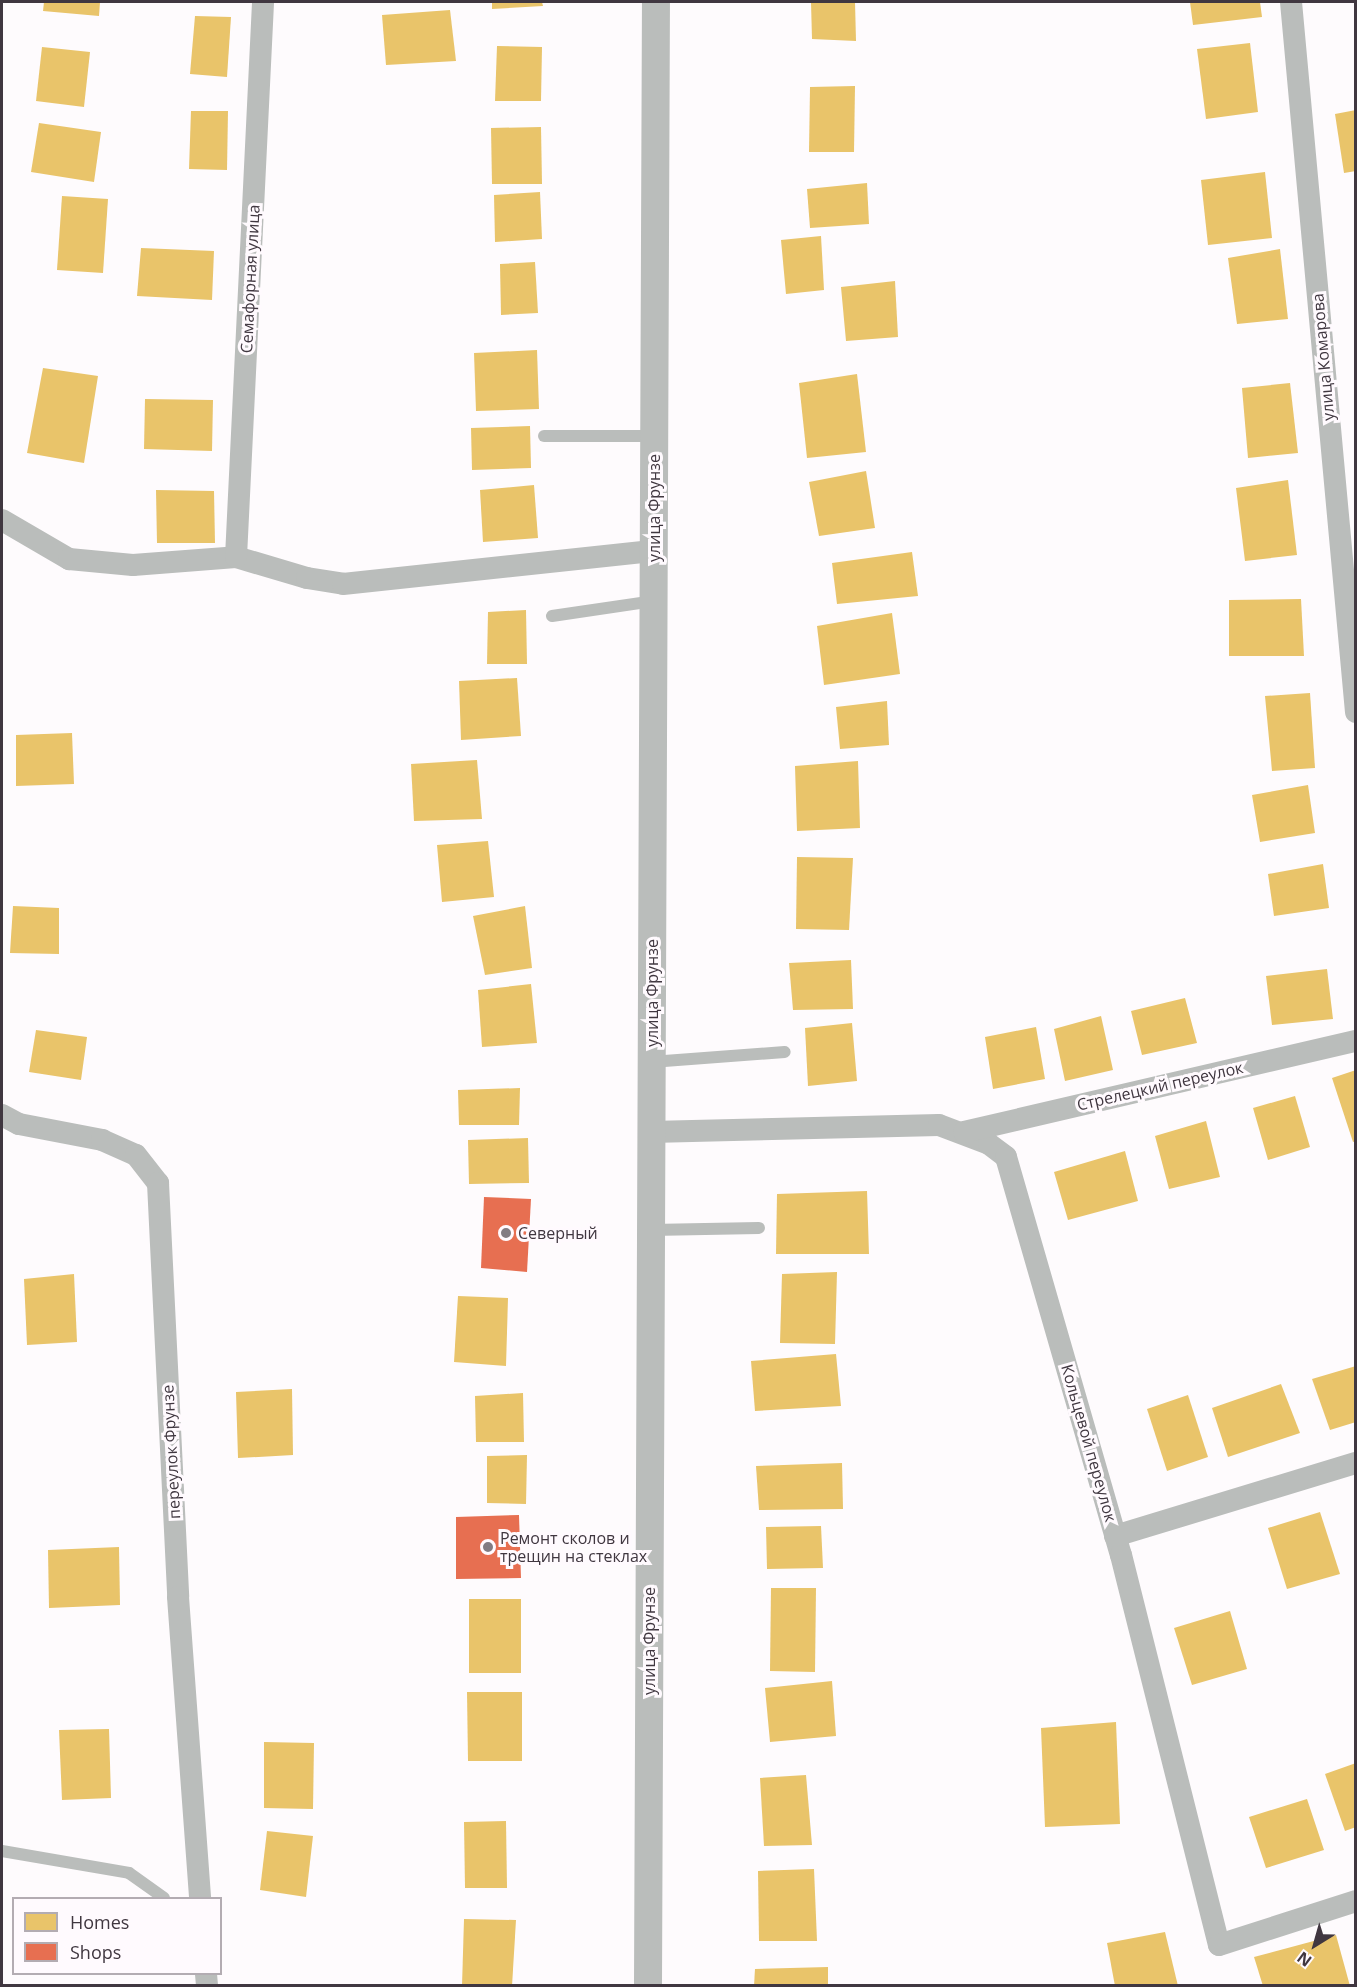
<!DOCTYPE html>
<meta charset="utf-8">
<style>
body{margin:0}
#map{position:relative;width:1357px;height:1987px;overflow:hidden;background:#fefbfd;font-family:"Open Sans",sans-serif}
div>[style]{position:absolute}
.homes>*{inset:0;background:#e9c46a}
.shops>*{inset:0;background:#e76f51}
.service>*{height:12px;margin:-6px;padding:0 6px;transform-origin:6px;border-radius:6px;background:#babdbb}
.minor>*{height:22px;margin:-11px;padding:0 11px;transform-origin:11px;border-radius:11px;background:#babdbb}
.tertiary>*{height:28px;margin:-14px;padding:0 14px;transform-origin:14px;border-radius:14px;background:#babdbb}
.dots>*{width:16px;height:16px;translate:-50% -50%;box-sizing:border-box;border:3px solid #fffafe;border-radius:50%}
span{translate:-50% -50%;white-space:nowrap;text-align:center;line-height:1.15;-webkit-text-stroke:6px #fffafe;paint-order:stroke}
.street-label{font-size:16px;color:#403740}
.poi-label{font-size:16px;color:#403740}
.left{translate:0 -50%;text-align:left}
.frame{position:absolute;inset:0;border:3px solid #403740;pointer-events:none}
.legend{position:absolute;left:12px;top:1897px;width:210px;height:78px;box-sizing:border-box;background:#fffafe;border:2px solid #b3acb2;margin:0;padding:8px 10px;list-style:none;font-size:18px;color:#403740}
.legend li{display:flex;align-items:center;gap:12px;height:30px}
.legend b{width:30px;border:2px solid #b3acb2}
.north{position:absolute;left:1285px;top:1915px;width:60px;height:60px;-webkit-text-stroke:4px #fffafe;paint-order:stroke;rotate:217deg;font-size:16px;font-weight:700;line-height:24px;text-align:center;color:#403740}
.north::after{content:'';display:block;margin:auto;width:21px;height:27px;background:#403740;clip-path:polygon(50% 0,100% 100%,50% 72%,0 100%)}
</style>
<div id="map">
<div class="homes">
<i style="clip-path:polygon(44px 2px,100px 2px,99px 16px,43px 11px)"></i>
<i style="clip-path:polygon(492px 2px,542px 2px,543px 6px,492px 9px)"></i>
<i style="clip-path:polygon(811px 2px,855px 2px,856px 41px,812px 39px)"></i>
<i style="clip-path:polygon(1190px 2px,1260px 2px,1262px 17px,1193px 25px)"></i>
<i style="clip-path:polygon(450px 10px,456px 61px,386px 65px,382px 15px)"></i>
<i style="clip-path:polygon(195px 16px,231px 17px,227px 77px,190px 74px)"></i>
<i style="clip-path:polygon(1250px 43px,1258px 112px,1206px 119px,1197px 49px)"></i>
<i style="clip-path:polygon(497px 46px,542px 47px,541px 101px,495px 101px)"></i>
<i style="clip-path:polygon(42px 47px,90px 52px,84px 107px,36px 101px)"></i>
<i style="clip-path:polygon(855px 86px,854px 152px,809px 152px,810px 87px)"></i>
<i style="clip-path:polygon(1356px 110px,1356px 171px,1344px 173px,1335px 114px)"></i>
<i style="clip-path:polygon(191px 111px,228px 111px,227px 170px,189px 169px)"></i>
<i style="clip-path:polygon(39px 123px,101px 132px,94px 182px,31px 172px)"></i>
<i style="clip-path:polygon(541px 127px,542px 184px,492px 184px,491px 128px)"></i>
<i style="clip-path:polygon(1265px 172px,1272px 238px,1208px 245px,1201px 180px)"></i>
<i style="clip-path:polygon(867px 183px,869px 224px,810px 228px,807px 189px)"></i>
<i style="clip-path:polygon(540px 192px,542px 239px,495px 242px,494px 195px)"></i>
<i style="clip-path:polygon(62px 196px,108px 199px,103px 273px,57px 270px)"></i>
<i style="clip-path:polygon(821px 236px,824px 290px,786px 294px,781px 240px)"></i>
<i style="clip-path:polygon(141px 248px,214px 251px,212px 300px,137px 296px)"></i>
<i style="clip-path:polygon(1280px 249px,1288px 319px,1237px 324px,1228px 258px)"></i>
<i style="clip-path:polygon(535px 262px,538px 313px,501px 315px,500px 264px)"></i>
<i style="clip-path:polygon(895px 281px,898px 337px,846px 341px,841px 287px)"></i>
<i style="clip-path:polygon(537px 350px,539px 409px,476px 411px,474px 353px)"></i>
<i style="clip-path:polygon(43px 368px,98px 376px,84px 463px,27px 453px)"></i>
<i style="clip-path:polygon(857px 374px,866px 452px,807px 458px,799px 383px)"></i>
<i style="clip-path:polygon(1290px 383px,1298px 453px,1248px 458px,1242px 388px)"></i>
<i style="clip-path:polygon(145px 399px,213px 400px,212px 451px,144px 449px)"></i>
<i style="clip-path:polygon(530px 426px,531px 468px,472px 470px,471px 428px)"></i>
<i style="clip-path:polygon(866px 471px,875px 528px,819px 536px,809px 482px)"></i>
<i style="clip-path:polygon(1288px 480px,1297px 555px,1245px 561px,1236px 488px)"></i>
<i style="clip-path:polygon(534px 485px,538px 538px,483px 542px,480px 490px)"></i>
<i style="clip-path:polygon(156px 490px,214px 491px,215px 543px,157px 543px)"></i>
<i style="clip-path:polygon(912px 552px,918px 596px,837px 604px,832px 563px)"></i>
<i style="clip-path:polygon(1301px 599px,1304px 656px,1229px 656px,1229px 600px)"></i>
<i style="clip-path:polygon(526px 610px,527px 664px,487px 664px,488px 612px)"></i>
<i style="clip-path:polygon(892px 613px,900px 674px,824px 685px,817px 626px)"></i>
<i style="clip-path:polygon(517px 678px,521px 736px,461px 740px,459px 681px)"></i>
<i style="clip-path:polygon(1310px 693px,1315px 768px,1272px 771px,1265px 696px)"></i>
<i style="clip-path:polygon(887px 701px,889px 745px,840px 749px,836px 707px)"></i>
<i style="clip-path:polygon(72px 733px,74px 784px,16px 786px,16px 735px)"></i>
<i style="clip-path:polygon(477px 760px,482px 819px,414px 821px,411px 764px)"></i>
<i style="clip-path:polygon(858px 761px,860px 828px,797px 831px,795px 766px)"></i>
<i style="clip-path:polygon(1308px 785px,1315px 833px,1260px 842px,1252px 795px)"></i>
<i style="clip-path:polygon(488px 841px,494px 897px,442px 902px,437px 845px)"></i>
<i style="clip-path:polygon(797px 857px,853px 858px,849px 930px,796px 929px)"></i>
<i style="clip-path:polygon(1323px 864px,1329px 908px,1274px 916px,1268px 874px)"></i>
<i style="clip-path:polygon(13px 906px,59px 908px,59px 954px,10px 953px)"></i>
<i style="clip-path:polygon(525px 906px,532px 968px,485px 975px,473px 916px)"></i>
<i style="clip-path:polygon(851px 960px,853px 1009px,793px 1010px,789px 963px)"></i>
<i style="clip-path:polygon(1327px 969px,1333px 1019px,1272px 1025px,1266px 976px)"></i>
<i style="clip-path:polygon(531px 984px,537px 1043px,482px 1047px,478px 990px)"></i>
<i style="clip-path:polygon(1185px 998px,1197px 1043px,1142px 1055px,1131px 1011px)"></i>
<i style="clip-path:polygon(1101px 1016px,1113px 1070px,1065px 1081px,1054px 1029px)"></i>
<i style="clip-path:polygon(852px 1023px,857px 1081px,808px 1086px,805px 1028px)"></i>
<i style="clip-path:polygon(1036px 1027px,1045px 1079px,993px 1089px,985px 1037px)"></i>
<i style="clip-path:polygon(36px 1030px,87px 1037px,81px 1080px,29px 1072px)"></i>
<i style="clip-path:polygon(1356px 1070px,1356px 1141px,1353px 1142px,1332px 1078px)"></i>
<i style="clip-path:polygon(520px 1088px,519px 1125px,459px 1125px,458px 1090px)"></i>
<i style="clip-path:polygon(1295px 1096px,1310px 1147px,1268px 1160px,1253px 1108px)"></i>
<i style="clip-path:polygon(1206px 1121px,1220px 1177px,1169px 1189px,1155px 1136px)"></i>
<i style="clip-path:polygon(528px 1138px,529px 1183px,469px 1184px,468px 1140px)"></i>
<i style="clip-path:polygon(1125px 1151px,1138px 1201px,1068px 1220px,1054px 1172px)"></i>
<i style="clip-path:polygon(867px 1191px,869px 1254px,776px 1254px,777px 1194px)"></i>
<i style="clip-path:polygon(837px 1272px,835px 1344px,780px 1343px,782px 1274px)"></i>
<i style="clip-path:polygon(74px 1274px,77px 1342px,27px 1345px,24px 1279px)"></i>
<i style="clip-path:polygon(458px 1296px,508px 1298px,506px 1366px,454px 1362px)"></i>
<i style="clip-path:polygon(836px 1354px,841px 1406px,755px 1411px,751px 1361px)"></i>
<i style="clip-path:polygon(1356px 1366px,1356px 1422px,1330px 1430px,1312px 1379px)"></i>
<i style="clip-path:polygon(1281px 1384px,1300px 1433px,1228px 1457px,1212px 1408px)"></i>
<i style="clip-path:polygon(292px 1389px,293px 1455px,238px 1458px,236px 1392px)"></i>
<i style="clip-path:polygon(523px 1393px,524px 1442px,476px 1442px,475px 1396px)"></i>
<i style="clip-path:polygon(1188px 1395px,1208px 1457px,1167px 1471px,1147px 1409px)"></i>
<i style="clip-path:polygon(527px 1455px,526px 1504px,487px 1503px,487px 1456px)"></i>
<i style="clip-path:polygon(842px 1463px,843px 1509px,759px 1510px,756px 1466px)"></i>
<i style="clip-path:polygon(1320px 1512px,1340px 1574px,1287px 1589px,1268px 1528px)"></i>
<i style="clip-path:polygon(821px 1526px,823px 1568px,767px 1569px,766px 1527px)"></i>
<i style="clip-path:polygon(119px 1547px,120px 1605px,49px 1608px,48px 1550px)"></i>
<i style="clip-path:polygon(771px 1588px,816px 1588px,815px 1672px,770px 1671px)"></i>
<i style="clip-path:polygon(469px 1599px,521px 1599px,521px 1673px,469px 1673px)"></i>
<i style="clip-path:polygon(1230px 1611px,1247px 1669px,1192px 1685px,1174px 1628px)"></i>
<i style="clip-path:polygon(832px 1681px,836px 1736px,770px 1742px,765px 1688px)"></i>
<i style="clip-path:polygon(467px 1692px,522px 1692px,522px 1761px,468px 1761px)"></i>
<i style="clip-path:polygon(1116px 1722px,1120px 1824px,1045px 1827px,1041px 1728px)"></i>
<i style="clip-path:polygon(109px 1729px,111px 1798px,62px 1800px,59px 1730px)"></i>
<i style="clip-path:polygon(264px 1742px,314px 1743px,313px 1809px,264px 1808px)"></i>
<i style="clip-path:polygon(1356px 1763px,1356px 1827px,1345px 1831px,1325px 1774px)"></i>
<i style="clip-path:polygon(806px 1775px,812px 1845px,764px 1846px,760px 1778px)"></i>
<i style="clip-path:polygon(1307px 1799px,1324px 1850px,1266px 1868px,1249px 1817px)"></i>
<i style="clip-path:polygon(506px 1821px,507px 1888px,465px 1888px,464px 1822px)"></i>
<i style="clip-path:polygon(267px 1831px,313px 1836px,306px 1897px,260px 1890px)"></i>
<i style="clip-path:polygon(814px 1869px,817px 1941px,759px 1941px,758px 1871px)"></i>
<i style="clip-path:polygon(464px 1919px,516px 1920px,512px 1986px,462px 1986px)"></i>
<i style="clip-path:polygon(1165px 1932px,1178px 1986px,1115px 1986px,1107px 1943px)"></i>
<i style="clip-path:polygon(1336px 1935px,1350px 1986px,1263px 1986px,1254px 1957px)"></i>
<i style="clip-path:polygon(828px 1967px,828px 1986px,754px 1986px,755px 1969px)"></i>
</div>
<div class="shops">
<i style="clip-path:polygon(484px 1197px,531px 1199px,527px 1272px,481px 1268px)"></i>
<i style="clip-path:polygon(519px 1515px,521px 1578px,456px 1579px,456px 1517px)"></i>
</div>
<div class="service">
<i style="left:544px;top:436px;width:110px"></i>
<i style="left:552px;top:616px;width:102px;rotate:-8.4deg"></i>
<i style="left:651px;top:1062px;width:134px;rotate:-4.3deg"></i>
<i style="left:651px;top:1230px;width:108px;rotate:-1.1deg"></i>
<i style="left:2px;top:1851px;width:129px;rotate:9.8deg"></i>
<i style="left:129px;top:1873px;width:43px;rotate:35.5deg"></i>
</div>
<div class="minor">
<i style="left:1291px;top:2px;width:713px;rotate:84.77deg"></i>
<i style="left:2px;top:520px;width:78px;rotate:30.2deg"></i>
<i style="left:69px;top:559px;width:64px;rotate:5.4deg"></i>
<i style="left:133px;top:565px;width:103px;rotate:-4.4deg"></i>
<i style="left:236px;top:557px;width:74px;rotate:16.5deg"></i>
<i style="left:307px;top:578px;width:36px;rotate:9deg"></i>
<i style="left:343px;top:584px;width:313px;rotate:-6.1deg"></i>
<i style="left:236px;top:557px;width:556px;rotate:-87.21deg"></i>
<i style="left:2px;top:1115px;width:19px;rotate:28deg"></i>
<i style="left:19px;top:1124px;width:85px;rotate:10.9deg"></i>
<i style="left:102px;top:1140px;width:37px;rotate:24deg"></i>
<i style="left:136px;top:1155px;width:36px;rotate:52deg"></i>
<i style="left:158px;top:1183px;width:414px;rotate:87.2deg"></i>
<i style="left:178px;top:1597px;width:302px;rotate:85.8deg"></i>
<i style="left:651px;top:1132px;width:288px;rotate:-1.4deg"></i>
<i style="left:939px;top:1125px;width:53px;rotate:20.8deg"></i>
<i style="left:989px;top:1144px;width:21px;rotate:37deg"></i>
<i style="left:1006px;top:1157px;width:414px;rotate:73.9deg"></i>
<i style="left:1121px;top:1555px;width:402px;rotate:75.9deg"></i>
<i style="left:1219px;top:1945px;width:144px;rotate:-17.8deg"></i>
<i style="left:964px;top:1132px;width:402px;rotate:-13.1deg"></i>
<i style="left:1115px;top:1536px;width:252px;rotate:-16.9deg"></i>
<i style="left:206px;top:1974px;width:12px;rotate:85deg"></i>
</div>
<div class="tertiary">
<i style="left:648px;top:1986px;width:1984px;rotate:-89.77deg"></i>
</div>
<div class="dots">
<i style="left:506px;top:1233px;background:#827c82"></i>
<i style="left:488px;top:1547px;background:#827c82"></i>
</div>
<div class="street-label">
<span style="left:250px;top:279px;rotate:-87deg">Семафорная улица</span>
<span style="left:1323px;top:357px;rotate:-95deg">улица Комарова</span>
<span style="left:654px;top:508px;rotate:-90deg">улица Фрунзе</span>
<span style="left:652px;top:993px;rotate:-90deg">улица Фрунзе</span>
<span style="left:1160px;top:1086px;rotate:-13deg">Стрелецкий переулок</span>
<span style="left:1089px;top:1443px;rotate:74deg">Кольцевой переулок</span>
<span style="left:171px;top:1452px;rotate:-93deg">переулок Фрунзе</span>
<span style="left:649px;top:1641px;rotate:-90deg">улица Фрунзе</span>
</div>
<div class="poi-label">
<span class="left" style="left:518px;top:1233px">Северный</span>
<span class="left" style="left:500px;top:1547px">Ремонт сколов и<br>трещин на стеклах</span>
</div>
<div class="frame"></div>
<ul class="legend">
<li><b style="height:16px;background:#e9c46a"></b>Homes</li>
<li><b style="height:16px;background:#e76f51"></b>Shops</li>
</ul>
<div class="north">N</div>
</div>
